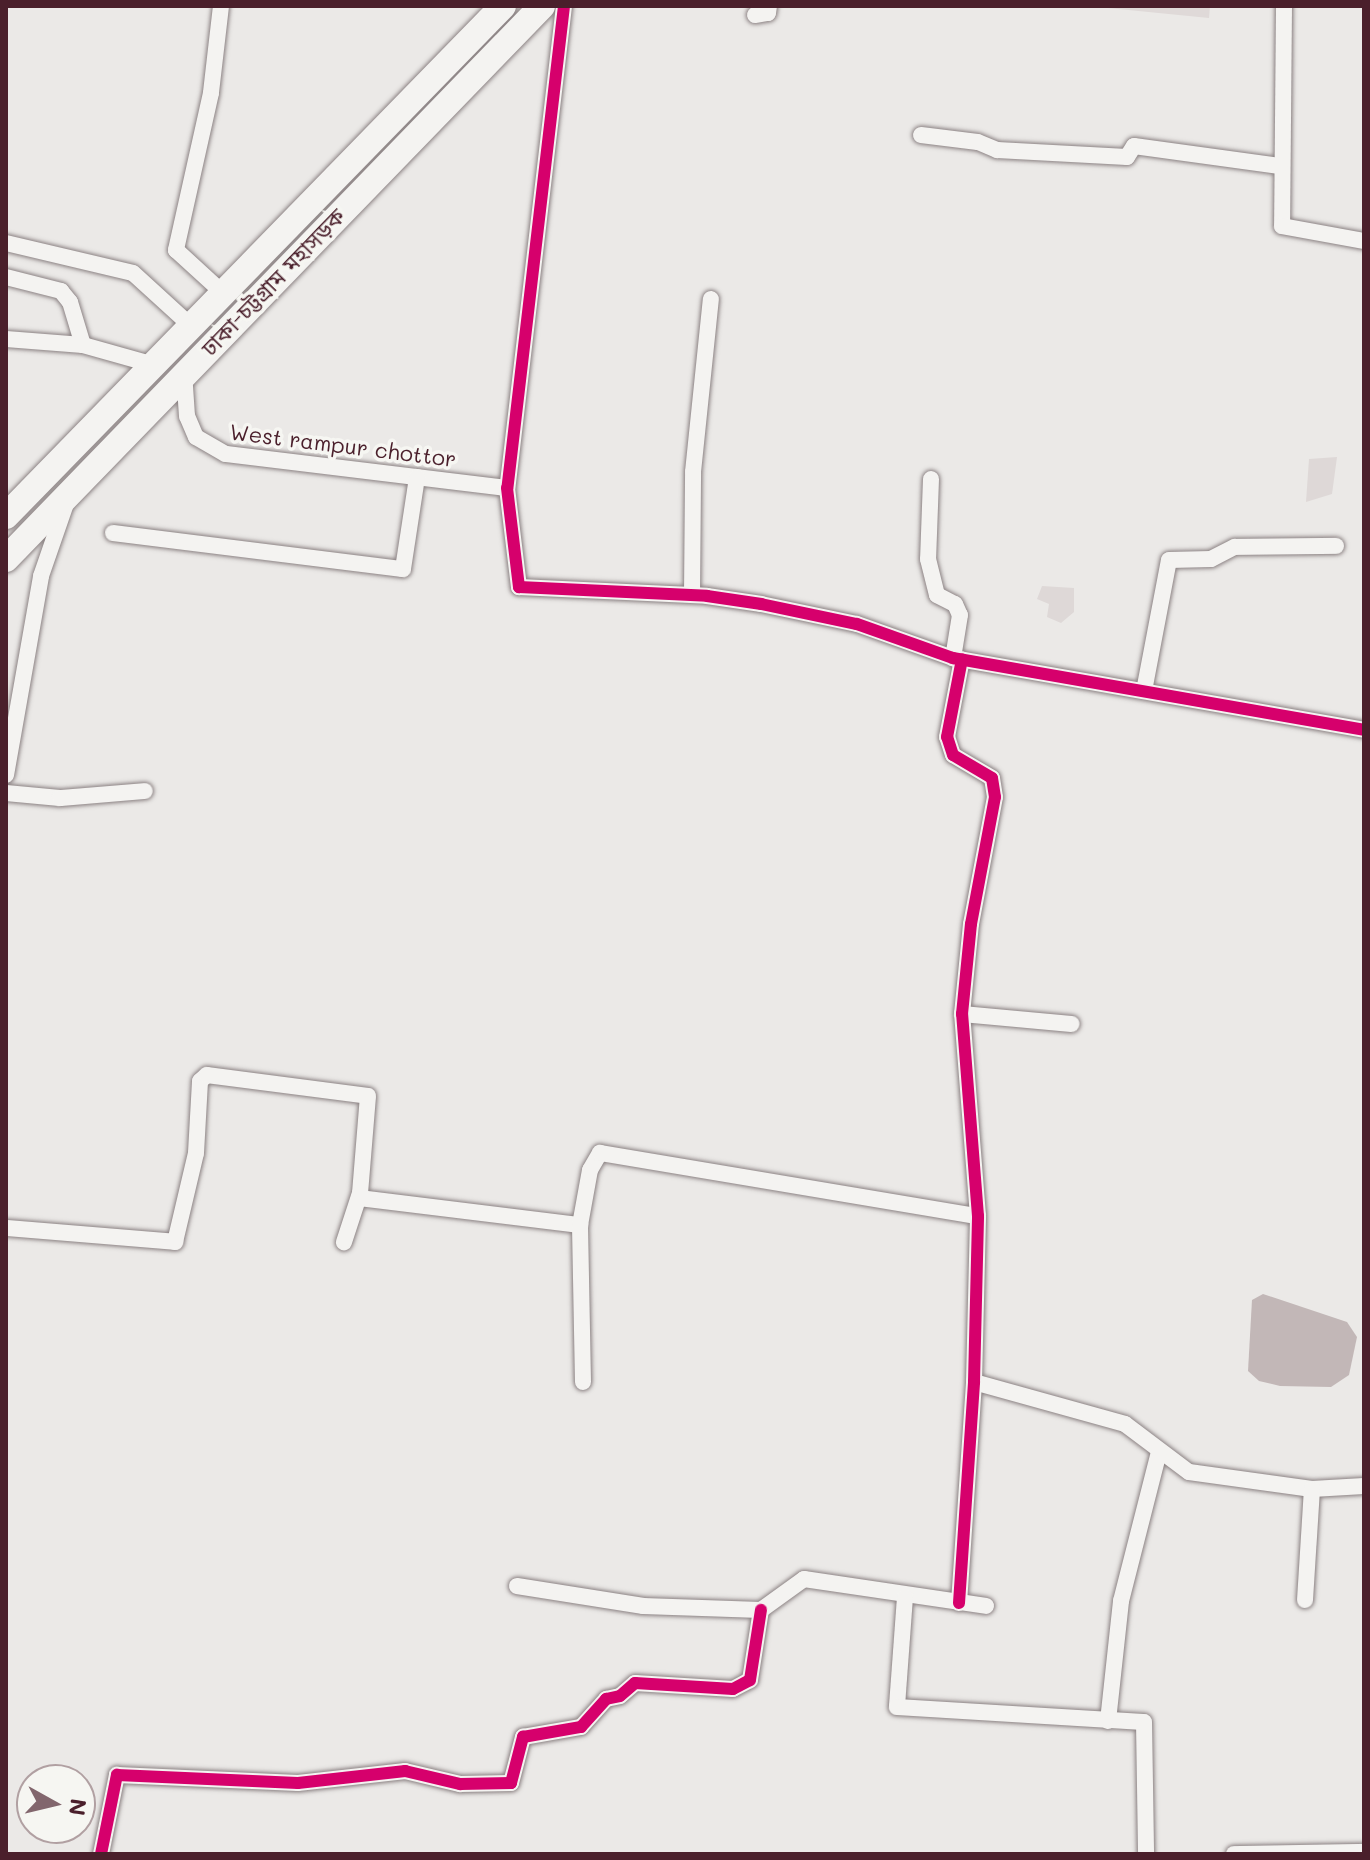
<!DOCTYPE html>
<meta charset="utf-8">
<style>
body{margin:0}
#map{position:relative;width:1370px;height:1860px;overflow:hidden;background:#ebe9e7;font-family:Mali,"Noto Sans Bengali",sans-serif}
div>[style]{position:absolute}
.built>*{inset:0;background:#dfd9d8}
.green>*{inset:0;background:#ded8d7}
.water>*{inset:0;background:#c2b7b7}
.roads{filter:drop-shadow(0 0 2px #8b8283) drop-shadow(0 0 2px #8b8283)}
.minor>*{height:16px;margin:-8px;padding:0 8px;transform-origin:8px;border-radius:8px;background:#f4f3f1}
.trunk>*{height:26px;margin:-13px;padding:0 13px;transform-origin:13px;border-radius:13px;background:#f4f3f1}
.cycleway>*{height:12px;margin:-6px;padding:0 6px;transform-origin:6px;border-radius:6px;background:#d6006c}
span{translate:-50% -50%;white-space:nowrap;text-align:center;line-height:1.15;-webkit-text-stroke:7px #f6f6f2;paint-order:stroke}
.street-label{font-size:22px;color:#4a1f2b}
.frame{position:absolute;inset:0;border:8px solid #4a1f2b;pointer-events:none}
.north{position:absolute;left:16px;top:1764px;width:80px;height:80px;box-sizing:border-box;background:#f6f6f2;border:2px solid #b1a0a2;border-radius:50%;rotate:98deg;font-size:22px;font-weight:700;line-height:32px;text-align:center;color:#4a1f2b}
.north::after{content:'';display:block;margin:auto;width:28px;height:36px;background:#82666d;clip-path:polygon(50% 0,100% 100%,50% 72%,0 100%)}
</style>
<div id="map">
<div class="built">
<i style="clip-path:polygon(1088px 6px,1210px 6px,1209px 18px)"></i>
</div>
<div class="green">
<i style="clip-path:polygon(1337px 457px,1332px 494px,1306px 502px,1309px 459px)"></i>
<i style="clip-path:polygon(1042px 586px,1074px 588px,1074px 612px,1061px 623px,1047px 617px,1049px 604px,1037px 599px)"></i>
</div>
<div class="water">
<i style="clip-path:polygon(1263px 1294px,1347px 1322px,1357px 1337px,1349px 1375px,1331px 1387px,1280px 1386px,1259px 1381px,1248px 1371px,1252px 1300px)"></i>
</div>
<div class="roads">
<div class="minor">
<i style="left:221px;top:6px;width:88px;rotate:96.6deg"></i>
<i style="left:211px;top:93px;width:161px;rotate:102.6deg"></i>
<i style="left:176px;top:250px;width:62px;rotate:42.4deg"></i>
<i style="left:564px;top:6px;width:485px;rotate:96.7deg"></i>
<i style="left:507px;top:488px;width:100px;rotate:83.1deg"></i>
<i style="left:519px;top:587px;width:188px;rotate:2.7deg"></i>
<i style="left:707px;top:596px;width:55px;rotate:8.4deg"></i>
<i style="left:761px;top:604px;width:98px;rotate:11.8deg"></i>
<i style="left:857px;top:624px;width:102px;rotate:19.5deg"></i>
<i style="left:953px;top:658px;width:417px;rotate:9.9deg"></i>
<i style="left:1284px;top:6px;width:220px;rotate:90.5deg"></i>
<i style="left:1282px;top:226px;width:83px;rotate:10.4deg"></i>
<i style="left:755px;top:15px;width:13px;rotate:-9deg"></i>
<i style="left:768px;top:13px;width:7px;rotate:-82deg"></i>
<i style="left:921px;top:135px;width:57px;rotate:7deg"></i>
<i style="left:978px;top:142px;width:21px;rotate:23deg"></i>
<i style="left:997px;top:150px;width:130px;rotate:3.1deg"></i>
<i style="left:1127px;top:157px;width:13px;rotate:-58deg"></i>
<i style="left:1134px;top:146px;width:147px;rotate:7.8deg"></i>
<i style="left:6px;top:243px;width:130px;rotate:13.3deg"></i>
<i style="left:133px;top:273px;width:77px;rotate:42.4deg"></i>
<i style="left:6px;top:277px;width:57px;rotate:14.3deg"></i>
<i style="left:61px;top:291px;width:14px;rotate:51deg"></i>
<i style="left:70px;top:302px;width:45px;rotate:73.2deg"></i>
<i style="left:83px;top:345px;width:74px;rotate:15.7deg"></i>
<i style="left:6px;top:339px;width:77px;rotate:4.5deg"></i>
<i style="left:184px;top:372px;width:44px;rotate:86.1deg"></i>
<i style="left:187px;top:416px;width:23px;rotate:67deg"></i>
<i style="left:196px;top:437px;width:34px;rotate:30deg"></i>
<i style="left:226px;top:454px;width:283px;rotate:6.9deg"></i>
<i style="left:931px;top:479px;width:80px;rotate:92.1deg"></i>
<i style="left:928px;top:559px;width:37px;rotate:76deg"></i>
<i style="left:937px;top:595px;width:20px;rotate:27deg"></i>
<i style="left:955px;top:604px;width:12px;rotate:66deg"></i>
<i style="left:960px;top:615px;width:44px;rotate:99.2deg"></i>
<i style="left:113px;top:533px;width:292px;rotate:7.1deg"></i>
<i style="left:403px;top:569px;width:93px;rotate:-81.3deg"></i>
<i style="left:692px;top:595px;width:123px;rotate:-89.5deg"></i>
<i style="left:693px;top:472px;width:174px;rotate:-84.1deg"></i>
<i style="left:1144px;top:691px;width:133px;rotate:-79.2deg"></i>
<i style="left:1169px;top:560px;width:42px;rotate:-1.4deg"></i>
<i style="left:1211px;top:559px;width:27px;rotate:-27deg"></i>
<i style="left:1235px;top:547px;width:101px;rotate:-0.6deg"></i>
<i style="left:6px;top:775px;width:202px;rotate:-80deg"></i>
<i style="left:41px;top:576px;width:76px;rotate:-70.9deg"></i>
<i style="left:6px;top:793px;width:54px;rotate:5.3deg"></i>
<i style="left:60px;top:798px;width:85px;rotate:-4.7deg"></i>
<i style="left:962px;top:1014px;width:110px;rotate:5.2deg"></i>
<i style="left:359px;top:1198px;width:223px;rotate:7deg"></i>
<i style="left:6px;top:1228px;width:170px;rotate:4.7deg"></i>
<i style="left:175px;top:1242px;width:91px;rotate:-76.7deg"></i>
<i style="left:196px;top:1153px;width:72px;rotate:-86.8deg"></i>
<i style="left:200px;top:1081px;width:9px;rotate:-41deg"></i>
<i style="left:207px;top:1075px;width:162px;rotate:7.4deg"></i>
<i style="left:368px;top:1096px;width:97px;rotate:94.7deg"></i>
<i style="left:360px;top:1193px;width:52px;rotate:108.1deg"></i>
<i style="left:583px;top:1382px;width:157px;rotate:-91.1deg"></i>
<i style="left:580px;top:1225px;width:56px;rotate:-79.7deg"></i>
<i style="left:590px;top:1170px;width:20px;rotate:-60deg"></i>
<i style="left:600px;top:1153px;width:383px;rotate:9.5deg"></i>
<i style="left:974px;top:1382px;width:157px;rotate:15.5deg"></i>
<i style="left:1125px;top:1424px;width:80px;rotate:36.9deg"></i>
<i style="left:1189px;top:1472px;width:124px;rotate:7.9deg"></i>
<i style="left:1312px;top:1489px;width:52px;rotate:-3.3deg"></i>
<i style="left:517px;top:1586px;width:128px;rotate:9deg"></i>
<i style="left:643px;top:1606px;width:118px;rotate:1.9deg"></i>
<i style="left:761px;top:1610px;width:53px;rotate:-35.8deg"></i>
<i style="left:804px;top:1579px;width:184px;rotate:8.4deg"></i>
<i style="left:905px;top:1597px;width:110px;rotate:94.2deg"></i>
<i style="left:897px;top:1707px;width:247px;rotate:3.5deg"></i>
<i style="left:1144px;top:1722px;width:132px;rotate:89.1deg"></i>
<i style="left:1305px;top:1600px;width:111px;rotate:-86.4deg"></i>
<i style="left:959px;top:1603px;width:222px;rotate:-86.1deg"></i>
<i style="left:974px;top:1382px;width:166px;rotate:-88.6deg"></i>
<i style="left:978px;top:1216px;width:203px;rotate:-94.5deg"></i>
<i style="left:962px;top:1014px;width:90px;rotate:-84.3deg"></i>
<i style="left:971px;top:924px;width:129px;rotate:-79.3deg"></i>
<i style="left:995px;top:797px;width:19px;rotate:-99deg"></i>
<i style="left:992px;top:778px;width:45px;rotate:-149.5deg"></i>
<i style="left:953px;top:755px;width:19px;rotate:-108deg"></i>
<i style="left:947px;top:737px;width:79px;rotate:-79.1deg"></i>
<i style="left:1108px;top:1721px;width:121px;rotate:-83.8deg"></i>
<i style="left:1121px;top:1601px;width:154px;rotate:-75.7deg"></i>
<i style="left:101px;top:1854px;width:81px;rotate:-78.6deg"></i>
<i style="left:117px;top:1775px;width:181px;rotate:2.5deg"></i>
<i style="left:298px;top:1783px;width:108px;rotate:-6.4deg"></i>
<i style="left:405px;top:1771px;width:57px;rotate:13.3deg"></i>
<i style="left:460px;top:1784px;width:51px;rotate:-1.1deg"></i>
<i style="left:511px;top:1783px;width:48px;rotate:-75.4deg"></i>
<i style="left:523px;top:1737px;width:59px;rotate:-9.8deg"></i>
<i style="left:581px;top:1727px;width:38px;rotate:-48deg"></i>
<i style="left:606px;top:1699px;width:14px;rotate:-12deg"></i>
<i style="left:620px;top:1696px;width:20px;rotate:-41deg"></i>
<i style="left:635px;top:1683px;width:98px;rotate:3.5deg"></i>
<i style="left:733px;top:1689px;width:19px;rotate:-28deg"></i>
<i style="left:750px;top:1680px;width:71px;rotate:-81.1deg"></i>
<i style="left:1234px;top:1854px;width:130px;rotate:-0.9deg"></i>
</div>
<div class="trunk">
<i style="left:6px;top:516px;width:712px;rotate:-45.74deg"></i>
<i style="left:6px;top:559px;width:770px;rotate:-45.89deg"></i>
</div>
</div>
<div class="cycleway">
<i style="left:564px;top:6px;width:485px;rotate:96.7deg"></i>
<i style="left:507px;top:488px;width:100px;rotate:83.1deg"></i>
<i style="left:519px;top:587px;width:188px;rotate:2.7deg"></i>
<i style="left:707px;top:596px;width:55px;rotate:8.4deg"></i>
<i style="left:761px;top:604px;width:98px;rotate:11.8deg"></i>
<i style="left:857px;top:624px;width:102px;rotate:19.5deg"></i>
<i style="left:953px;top:658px;width:417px;rotate:9.9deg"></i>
<i style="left:959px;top:1603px;width:222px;rotate:-86.1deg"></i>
<i style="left:974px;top:1382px;width:166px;rotate:-88.6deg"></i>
<i style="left:978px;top:1216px;width:203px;rotate:-94.5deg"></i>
<i style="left:962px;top:1014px;width:90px;rotate:-84.3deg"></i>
<i style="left:971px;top:924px;width:129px;rotate:-79.3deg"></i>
<i style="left:995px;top:797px;width:19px;rotate:-99deg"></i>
<i style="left:992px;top:778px;width:45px;rotate:-149.5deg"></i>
<i style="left:953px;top:755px;width:19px;rotate:-108deg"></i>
<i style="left:947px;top:737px;width:79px;rotate:-79.1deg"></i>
<i style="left:101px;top:1854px;width:81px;rotate:-78.6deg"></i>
<i style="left:117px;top:1775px;width:181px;rotate:2.5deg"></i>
<i style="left:298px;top:1783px;width:108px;rotate:-6.4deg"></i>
<i style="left:405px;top:1771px;width:57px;rotate:13.3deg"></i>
<i style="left:460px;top:1784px;width:51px;rotate:-1.1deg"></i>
<i style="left:511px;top:1783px;width:48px;rotate:-75.4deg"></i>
<i style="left:523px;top:1737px;width:59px;rotate:-9.8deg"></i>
<i style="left:581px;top:1727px;width:38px;rotate:-48deg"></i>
<i style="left:606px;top:1699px;width:14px;rotate:-12deg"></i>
<i style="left:620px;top:1696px;width:20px;rotate:-41deg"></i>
<i style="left:635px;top:1683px;width:98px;rotate:3.5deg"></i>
<i style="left:733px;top:1689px;width:19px;rotate:-28deg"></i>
<i style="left:750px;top:1680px;width:71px;rotate:-81.1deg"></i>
</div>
<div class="street-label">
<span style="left:273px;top:282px;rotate:-46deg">ঢাকা-চট্টগ্রাম মহাসড়ক</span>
<span style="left:343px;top:445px;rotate:7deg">West rampur chottor</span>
</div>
<div class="frame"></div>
<div class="north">N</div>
</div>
